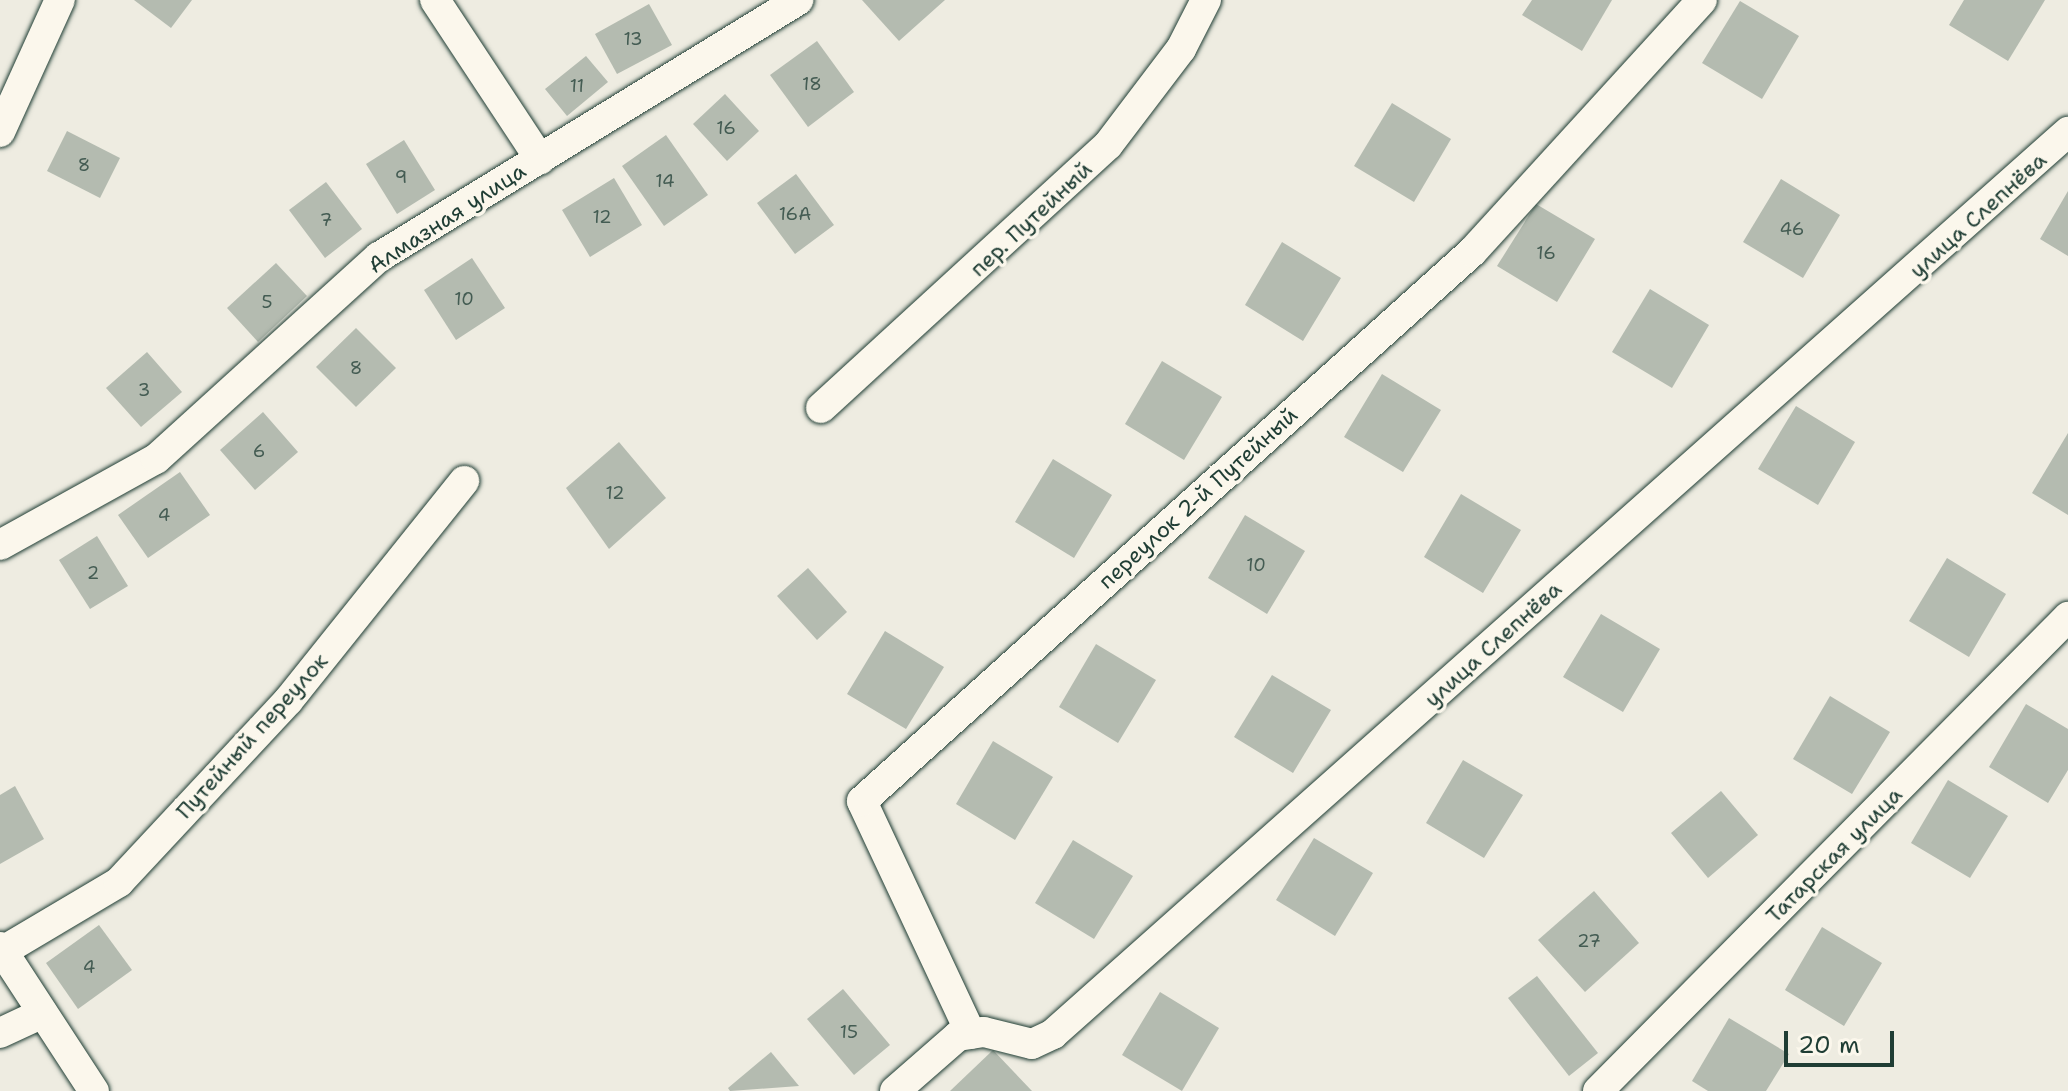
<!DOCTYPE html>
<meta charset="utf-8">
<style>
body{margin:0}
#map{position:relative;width:2068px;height:1091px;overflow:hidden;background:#eeece1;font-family:"Shantell Sans",sans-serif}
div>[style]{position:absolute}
.building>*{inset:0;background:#b4bbb0}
.roads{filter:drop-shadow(0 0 2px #1f3d34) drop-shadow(0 0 2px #1f3d34)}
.minor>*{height:30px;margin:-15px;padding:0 15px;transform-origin:15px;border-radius:15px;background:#fbf7ec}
span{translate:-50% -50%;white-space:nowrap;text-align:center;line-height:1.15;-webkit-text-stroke:7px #fbf7ec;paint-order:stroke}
.number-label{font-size:18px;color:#445c53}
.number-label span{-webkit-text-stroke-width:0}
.street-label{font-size:22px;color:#1f3d34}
.scale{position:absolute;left:1784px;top:1031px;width:110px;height:36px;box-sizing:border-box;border:4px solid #1f3d34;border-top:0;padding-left:10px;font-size:24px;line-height:28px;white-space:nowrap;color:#1f3d34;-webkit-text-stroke:6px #fbf7ec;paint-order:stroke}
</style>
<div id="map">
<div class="building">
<i style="clip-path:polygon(134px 0,192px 0,171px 28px)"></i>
<i style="clip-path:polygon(862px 0,945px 0,899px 41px)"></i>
<i style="clip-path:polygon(1532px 0,1612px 0,1582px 51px,1522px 15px)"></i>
<i style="clip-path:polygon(1964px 0,2045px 0,2008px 61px,1949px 25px)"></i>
<i style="clip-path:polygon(1740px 1px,1799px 36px,1762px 99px,1702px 63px)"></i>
<i style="clip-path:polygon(649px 4px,672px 45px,617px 74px,595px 34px)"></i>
<i style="clip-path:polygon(817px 41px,854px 92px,808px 127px,770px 75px)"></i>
<i style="clip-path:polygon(586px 56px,608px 82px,567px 116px,545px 89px)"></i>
<i style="clip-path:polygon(725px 94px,759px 131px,727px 161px,693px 124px)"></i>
<i style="clip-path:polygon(1392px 103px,1451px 139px,1414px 202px,1354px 166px)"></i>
<i style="clip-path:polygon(67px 131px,120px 158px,100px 198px,47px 171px)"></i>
<i style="clip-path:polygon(666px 135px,708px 195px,664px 226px,622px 166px)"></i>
<i style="clip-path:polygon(404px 140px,435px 190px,397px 214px,366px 164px)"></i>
<i style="clip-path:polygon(796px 174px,834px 225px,795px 254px,757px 203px)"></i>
<i style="clip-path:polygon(614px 178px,642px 225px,590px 257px,562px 210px)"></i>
<i style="clip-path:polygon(1781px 179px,1840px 215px,1803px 278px,1743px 242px)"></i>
<i style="clip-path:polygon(326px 182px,362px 229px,325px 258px,289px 210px)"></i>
<i style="clip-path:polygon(2068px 191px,2068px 256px,2040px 239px)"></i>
<i style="clip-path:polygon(1536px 204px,1595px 239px,1557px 302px,1497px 266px)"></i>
<i style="clip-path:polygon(1282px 242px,1341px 278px,1303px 341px,1245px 305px)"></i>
<i style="clip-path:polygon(472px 258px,505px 308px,456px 340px,424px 290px)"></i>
<i style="clip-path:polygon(276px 263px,307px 296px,258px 342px,227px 308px)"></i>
<i style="clip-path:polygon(1650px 289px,1709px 325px,1672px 388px,1612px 352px)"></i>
<i style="clip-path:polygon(356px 328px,396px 368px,356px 407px,316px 367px)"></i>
<i style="clip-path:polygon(147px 352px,182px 392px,141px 427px,106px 388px)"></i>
<i style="clip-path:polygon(1162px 361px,1222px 397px,1184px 460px,1125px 424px)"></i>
<i style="clip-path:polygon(1382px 374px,1441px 410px,1403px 472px,1344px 437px)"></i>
<i style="clip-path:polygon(1796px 406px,1855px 442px,1818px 505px,1758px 469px)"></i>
<i style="clip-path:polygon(263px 412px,298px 452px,255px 490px,220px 450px)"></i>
<i style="clip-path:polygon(2068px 433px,2068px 515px,2032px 493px)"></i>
<i style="clip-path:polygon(619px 442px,666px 498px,609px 549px,566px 488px)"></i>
<i style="clip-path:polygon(1053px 459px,1112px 495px,1074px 558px,1015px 522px)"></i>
<i style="clip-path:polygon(180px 472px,210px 515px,148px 558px,118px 515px)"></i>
<i style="clip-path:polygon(1461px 494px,1521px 530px,1483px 593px,1424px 557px)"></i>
<i style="clip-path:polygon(1245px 515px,1305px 551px,1267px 614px,1208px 578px)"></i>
<i style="clip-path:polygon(97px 536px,128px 586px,90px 609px,59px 560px)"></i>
<i style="clip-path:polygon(1947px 558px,2006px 594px,1969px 657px,1909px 621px)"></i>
<i style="clip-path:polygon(808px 568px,847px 612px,817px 640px,777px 596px)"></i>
<i style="clip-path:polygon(1601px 614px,1660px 649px,1623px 712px,1563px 677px)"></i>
<i style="clip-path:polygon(885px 631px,944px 667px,906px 729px,847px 694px)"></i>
<i style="clip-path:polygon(1096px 644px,1156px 680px,1118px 743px,1059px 707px)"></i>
<i style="clip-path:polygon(1272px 675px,1331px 710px,1293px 773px,1234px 737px)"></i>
<i style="clip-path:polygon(1830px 696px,1890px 732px,1852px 794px,1793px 759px)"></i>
<i style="clip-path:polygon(2026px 704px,2068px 729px,2068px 770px,2048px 803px,1989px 767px)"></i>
<i style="clip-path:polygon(993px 741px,1053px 777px,1015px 840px,956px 804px)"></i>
<i style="clip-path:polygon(1463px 760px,1523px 795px,1484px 858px,1426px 823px)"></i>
<i style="clip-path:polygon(1948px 780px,2008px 816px,1970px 878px,1911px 843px)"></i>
<i style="clip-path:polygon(15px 786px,44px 839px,0 864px,0 795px)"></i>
<i style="clip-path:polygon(1721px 791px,1758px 835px,1708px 878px,1671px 833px)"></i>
<i style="clip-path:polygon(1314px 838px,1373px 873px,1335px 936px,1276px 900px)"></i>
<i style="clip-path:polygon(1073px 840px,1133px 876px,1094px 939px,1035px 903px)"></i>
<i style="clip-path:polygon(1594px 891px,1639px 943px,1585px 992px,1538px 940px)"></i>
<i style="clip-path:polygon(99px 925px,132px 970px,78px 1009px,46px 963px)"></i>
<i style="clip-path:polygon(1822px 927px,1882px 963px,1844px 1026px,1785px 990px)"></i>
<i style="clip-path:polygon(1537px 976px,1598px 1053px,1569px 1076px,1508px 998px)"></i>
<i style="clip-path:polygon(843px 989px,890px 1045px,854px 1075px,807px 1019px)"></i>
<i style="clip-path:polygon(1160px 992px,1219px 1028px,1182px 1091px,1122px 1055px)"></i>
<i style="clip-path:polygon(1729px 1018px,1789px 1054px,1766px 1091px,1708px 1091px,1692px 1081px)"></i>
<i style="clip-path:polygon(993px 1050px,1032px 1091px,950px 1091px)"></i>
<i style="clip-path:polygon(771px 1052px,799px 1086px,730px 1091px,728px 1088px)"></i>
</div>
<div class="roads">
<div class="minor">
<i style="left:435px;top:0;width:191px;rotate:56.6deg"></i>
<i style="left:0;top:132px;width:145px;rotate:-65.6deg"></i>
<i style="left:821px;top:408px;width:389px;rotate:-42.5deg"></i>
<i style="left:1108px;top:145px;width:121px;rotate:-52.8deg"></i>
<i style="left:1181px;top:49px;width:55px;rotate:-63deg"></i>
<i style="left:0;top:545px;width:178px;rotate:-28.9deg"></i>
<i style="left:156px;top:459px;width:301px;rotate:-42.2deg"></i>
<i style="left:379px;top:257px;width:492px;rotate:-31.5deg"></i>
<i style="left:0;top:947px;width:172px;rotate:56.9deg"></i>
<i style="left:3px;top:951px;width:135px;rotate:-30.7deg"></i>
<i style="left:119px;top:882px;width:248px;rotate:-47deg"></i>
<i style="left:288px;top:701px;width:282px;rotate:-51.3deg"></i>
<i style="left:0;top:1033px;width:47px;rotate:-24.9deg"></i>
<i style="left:971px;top:1034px;width:257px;rotate:-115.1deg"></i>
<i style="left:862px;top:801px;width:821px;rotate:-41.99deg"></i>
<i style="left:1472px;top:252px;width:341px;rotate:-47.6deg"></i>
<i style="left:895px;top:1091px;width:84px;rotate:-41.1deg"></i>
<i style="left:958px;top:1036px;width:26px;rotate:-9deg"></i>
<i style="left:984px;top:1032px;width:49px;rotate:14deg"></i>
<i style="left:1032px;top:1044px;width:23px;rotate:-25deg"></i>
<i style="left:1053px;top:1034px;width:1358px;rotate:-41.63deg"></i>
<i style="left:1598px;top:1091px;width:668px;rotate:-45.24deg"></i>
</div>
</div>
<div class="number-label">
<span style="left:633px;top:39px">13</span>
<span style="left:812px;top:84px">18</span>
<span style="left:577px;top:86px">11</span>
<span style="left:726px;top:128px">16</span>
<span style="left:84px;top:165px">8</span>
<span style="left:401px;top:177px">9</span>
<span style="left:665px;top:181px">14</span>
<span style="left:795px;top:214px">16А</span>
<span style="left:602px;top:217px">12</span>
<span style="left:326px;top:220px">7</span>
<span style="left:1792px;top:229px">46</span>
<span style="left:1546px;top:253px">16</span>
<span style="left:464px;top:299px">10</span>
<span style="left:267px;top:302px">5</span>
<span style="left:356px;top:368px">8</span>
<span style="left:144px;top:390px">3</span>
<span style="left:259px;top:451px">6</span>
<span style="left:615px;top:493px">12</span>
<span style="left:164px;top:515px">4</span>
<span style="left:1256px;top:565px">10</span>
<span style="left:93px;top:573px">2</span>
<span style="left:1589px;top:941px">27</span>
<span style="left:89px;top:967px">4</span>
<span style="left:849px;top:1032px">15</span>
</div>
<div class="street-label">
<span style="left:1978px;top:215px;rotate:-42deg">улица Слепнёва</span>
<span style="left:447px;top:218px;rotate:-33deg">Алмазная улица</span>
<span style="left:1031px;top:219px;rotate:-43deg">пер. Путейный</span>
<span style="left:1198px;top:498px;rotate:-42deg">переулок 2-й Путейный</span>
<span style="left:1493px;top:644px;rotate:-42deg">улица Слепнёва</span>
<span style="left:252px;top:736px;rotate:-48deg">Путейный переулок</span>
<span style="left:1834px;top:855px;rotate:-45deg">Татарская улица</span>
</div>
<div class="scale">20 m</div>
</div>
